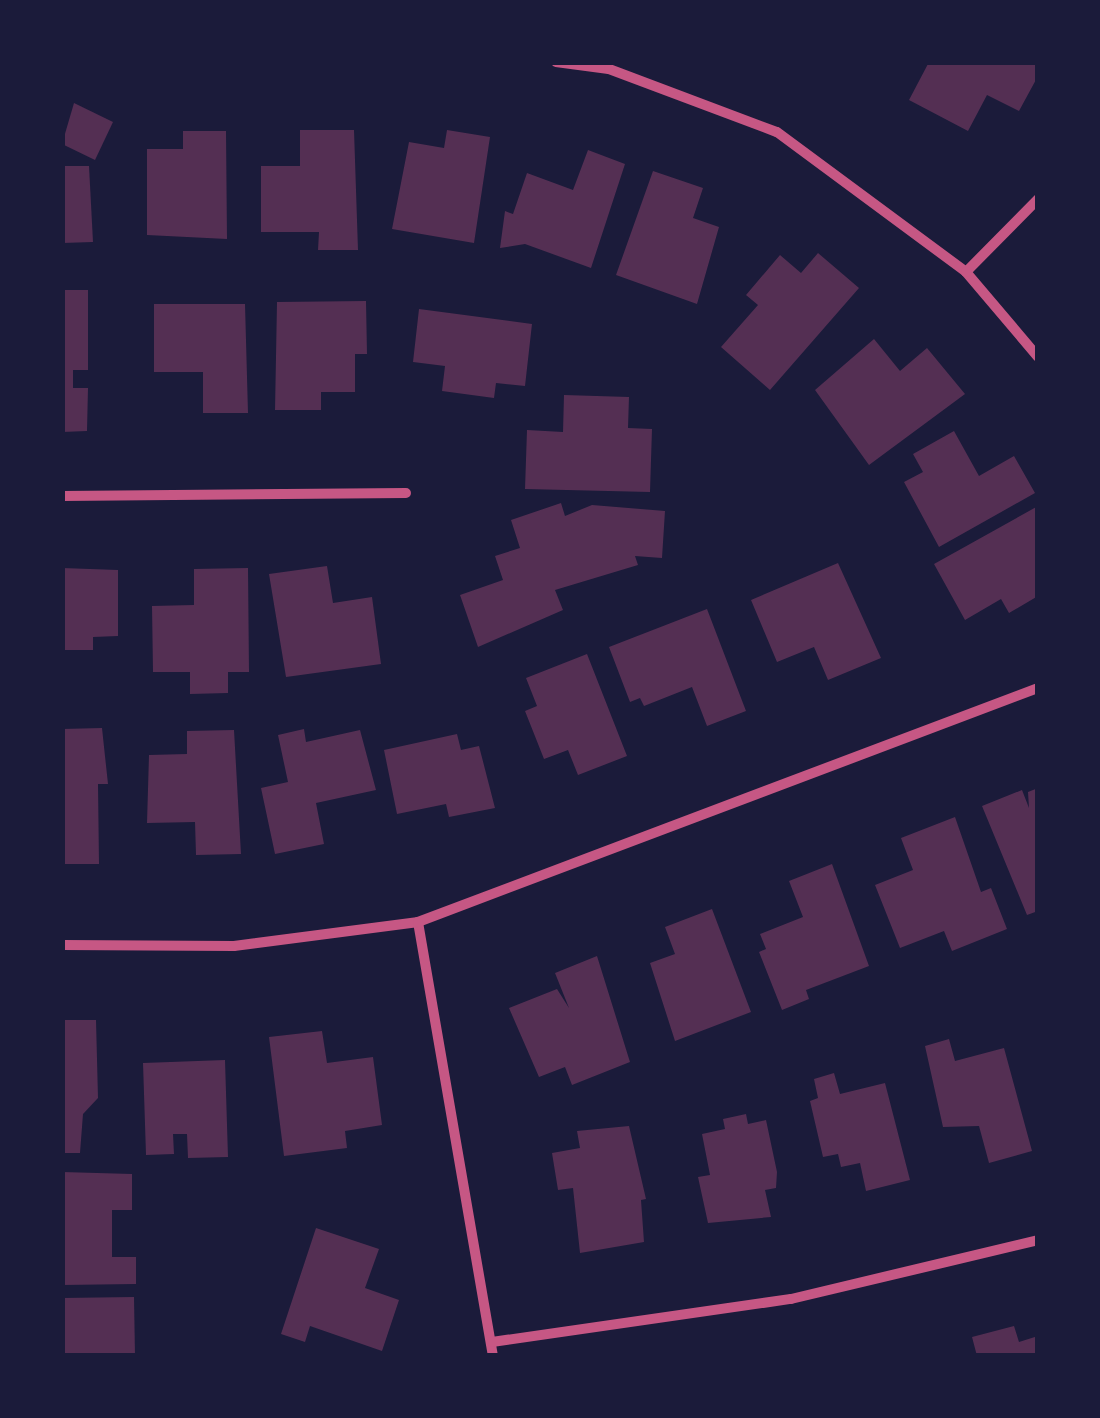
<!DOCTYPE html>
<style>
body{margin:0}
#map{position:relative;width:1100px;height:1418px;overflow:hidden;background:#1b1b3a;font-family:"Fira Sans Condensed",sans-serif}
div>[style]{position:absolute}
.building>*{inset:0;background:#542f53}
.minor>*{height:10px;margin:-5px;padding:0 5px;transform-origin:5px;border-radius:5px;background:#c65784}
span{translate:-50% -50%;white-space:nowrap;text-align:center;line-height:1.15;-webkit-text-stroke:10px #1b1b3a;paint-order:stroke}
.frame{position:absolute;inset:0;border:65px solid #1b1b3a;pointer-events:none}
</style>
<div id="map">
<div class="building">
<i style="clip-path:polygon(929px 62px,1038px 62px,1038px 76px,1019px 111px,987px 95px,968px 131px,909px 100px)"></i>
<i style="clip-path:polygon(74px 103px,113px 122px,95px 160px,62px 144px)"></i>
<i style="clip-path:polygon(300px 130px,354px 130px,358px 250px,318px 250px,319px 232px,261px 232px,261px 166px,300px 166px)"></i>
<i style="clip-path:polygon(447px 130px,490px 137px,474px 243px,392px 229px,409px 142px,444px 148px)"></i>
<i style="clip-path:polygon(183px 131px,226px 131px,227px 239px,147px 235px,147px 149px,183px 149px)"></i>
<i style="clip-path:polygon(588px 150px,625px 164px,591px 268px,525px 244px,500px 248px,505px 211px,513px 214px,527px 173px,573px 190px)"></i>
<i style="clip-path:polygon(62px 166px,89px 166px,93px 242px,62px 243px)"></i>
<i style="clip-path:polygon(653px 171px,703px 188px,693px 218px,719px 227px,697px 304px,616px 275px)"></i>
<i style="clip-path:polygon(818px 253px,859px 288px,770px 390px,721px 347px,758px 305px,746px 295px,780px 255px,801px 273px)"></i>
<i style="clip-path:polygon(62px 290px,88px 290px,88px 370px,73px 370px,73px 388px,88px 388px,87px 431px,62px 432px)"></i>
<i style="clip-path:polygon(366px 301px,367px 354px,355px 354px,355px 392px,321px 392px,321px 410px,275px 410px,277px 302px)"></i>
<i style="clip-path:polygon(154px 304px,245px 304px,248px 413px,203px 413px,203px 372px,154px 372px)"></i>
<i style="clip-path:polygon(419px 309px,532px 324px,525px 386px,496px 383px,494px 398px,442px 391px,445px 366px,413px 362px)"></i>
<i style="clip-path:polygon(874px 339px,900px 371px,927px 348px,965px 394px,869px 465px,815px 390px)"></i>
<i style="clip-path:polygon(564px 395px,629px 397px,628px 428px,652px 429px,650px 492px,525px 489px,527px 430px,563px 432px)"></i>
<i style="clip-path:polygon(954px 431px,979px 476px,1014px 456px,1035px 493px,939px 547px,904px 482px,923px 472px,913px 454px)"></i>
<i style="clip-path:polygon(561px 503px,565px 516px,592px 505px,665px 511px,662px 558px,635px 556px,638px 565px,555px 590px,563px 610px,478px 647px,460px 595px,503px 580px,495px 556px,520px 548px,511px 520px)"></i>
<i style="clip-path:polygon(1038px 506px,1038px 596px,1009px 613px,1001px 599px,965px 620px,934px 564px)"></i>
<i style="clip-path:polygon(838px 563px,881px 658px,828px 680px,814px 647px,777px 662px,751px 600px)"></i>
<i style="clip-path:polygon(327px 566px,333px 603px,372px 597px,381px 664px,286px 677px,269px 574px)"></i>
<i style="clip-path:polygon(62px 568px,118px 570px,118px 636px,93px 637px,93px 650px,62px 650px)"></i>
<i style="clip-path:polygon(248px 568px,249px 672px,228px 672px,228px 693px,190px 694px,190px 672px,153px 672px,152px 606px,194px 605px,194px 569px)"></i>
<i style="clip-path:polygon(707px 609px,746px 711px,707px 726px,692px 687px,644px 706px,640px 698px,630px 702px,609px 647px)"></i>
<i style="clip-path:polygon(587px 654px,627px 756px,578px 775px,568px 750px,544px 759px,525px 711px,537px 706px,526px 678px)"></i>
<i style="clip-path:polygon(102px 728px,108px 784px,98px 784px,99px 864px,62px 864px,62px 729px)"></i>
<i style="clip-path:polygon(304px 729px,306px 742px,360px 730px,376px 790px,316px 803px,324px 844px,275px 854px,261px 788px,288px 782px,278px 735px)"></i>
<i style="clip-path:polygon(234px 730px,241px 854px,196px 855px,195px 822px,147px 823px,149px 755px,187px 754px,187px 731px)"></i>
<i style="clip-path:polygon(457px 734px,461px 750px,479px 746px,495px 808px,449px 817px,446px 804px,397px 814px,384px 750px)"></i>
<i style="clip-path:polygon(1038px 788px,1038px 911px,1027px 915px,982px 806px,1022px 790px,1029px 808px,1028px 792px)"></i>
<i style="clip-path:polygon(955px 817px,981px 892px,991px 888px,1007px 929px,952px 951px,944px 931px,900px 948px,875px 885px,913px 870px,901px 838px)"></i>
<i style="clip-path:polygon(832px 864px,869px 966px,806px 990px,809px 999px,782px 1010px,759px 952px,766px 949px,760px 934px,803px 917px,789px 881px)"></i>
<i style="clip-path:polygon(712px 909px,751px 1012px,675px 1041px,650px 963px,675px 954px,665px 927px)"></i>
<i style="clip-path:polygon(597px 956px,630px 1062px,572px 1085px,565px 1067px,539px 1077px,509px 1008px,557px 989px,569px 1008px,555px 973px)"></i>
<i style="clip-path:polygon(62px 1020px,96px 1020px,98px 1098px,83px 1114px,80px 1153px,62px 1153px)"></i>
<i style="clip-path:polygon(322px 1031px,327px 1063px,373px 1057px,382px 1125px,345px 1131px,347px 1148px,284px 1156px,269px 1037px)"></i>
<i style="clip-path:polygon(949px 1039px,955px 1061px,1004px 1048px,1032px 1151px,989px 1163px,979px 1126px,943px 1127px,925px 1046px)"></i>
<i style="clip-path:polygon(225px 1060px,228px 1157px,188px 1158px,187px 1134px,173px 1134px,174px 1154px,146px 1155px,143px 1063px)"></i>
<i style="clip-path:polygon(834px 1073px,840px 1094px,885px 1083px,910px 1180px,866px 1191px,860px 1163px,841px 1167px,838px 1154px,823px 1157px,810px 1101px,818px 1098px,814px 1079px)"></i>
<i style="clip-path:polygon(746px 1114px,748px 1124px,766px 1120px,777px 1172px,776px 1188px,765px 1190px,771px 1217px,708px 1223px,698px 1177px,710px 1175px,702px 1134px,725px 1129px,723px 1119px)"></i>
<i style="clip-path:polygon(629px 1126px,646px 1199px,641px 1200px,644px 1242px,580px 1253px,573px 1188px,558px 1190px,552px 1153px,580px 1148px,577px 1131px)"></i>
<i style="clip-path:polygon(62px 1172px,132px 1174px,132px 1210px,112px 1210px,112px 1257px,136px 1257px,136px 1284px,62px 1285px)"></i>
<i style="clip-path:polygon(316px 1228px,379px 1249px,365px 1288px,399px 1300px,382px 1351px,310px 1326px,305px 1342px,281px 1334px)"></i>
<i style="clip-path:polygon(134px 1297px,135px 1356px,62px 1356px,62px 1298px)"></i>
<i style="clip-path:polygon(1014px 1326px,1019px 1342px,1038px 1336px,1038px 1356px,977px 1356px,972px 1337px)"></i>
</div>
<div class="minor">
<i style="left:556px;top:62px;width:53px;rotate:7.5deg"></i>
<i style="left:609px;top:69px;width:179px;rotate:20.6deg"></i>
<i style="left:777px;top:132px;width:235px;rotate:36.5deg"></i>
<i style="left:966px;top:272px;width:111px;rotate:49.7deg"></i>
<i style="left:966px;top:272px;width:103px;rotate:-45.4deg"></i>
<i style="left:62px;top:496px;width:344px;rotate:-0.5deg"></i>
<i style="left:418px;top:922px;width:440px;rotate:80.2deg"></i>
<i style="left:62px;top:945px;width:172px;rotate:0.3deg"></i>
<i style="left:234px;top:946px;width:186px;rotate:-7.4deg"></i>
<i style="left:418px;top:922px;width:663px;rotate:-20.68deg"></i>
<i style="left:492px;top:1342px;width:302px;rotate:-8.2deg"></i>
<i style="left:791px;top:1299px;width:254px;rotate:-13.4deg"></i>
</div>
<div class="frame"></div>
</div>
